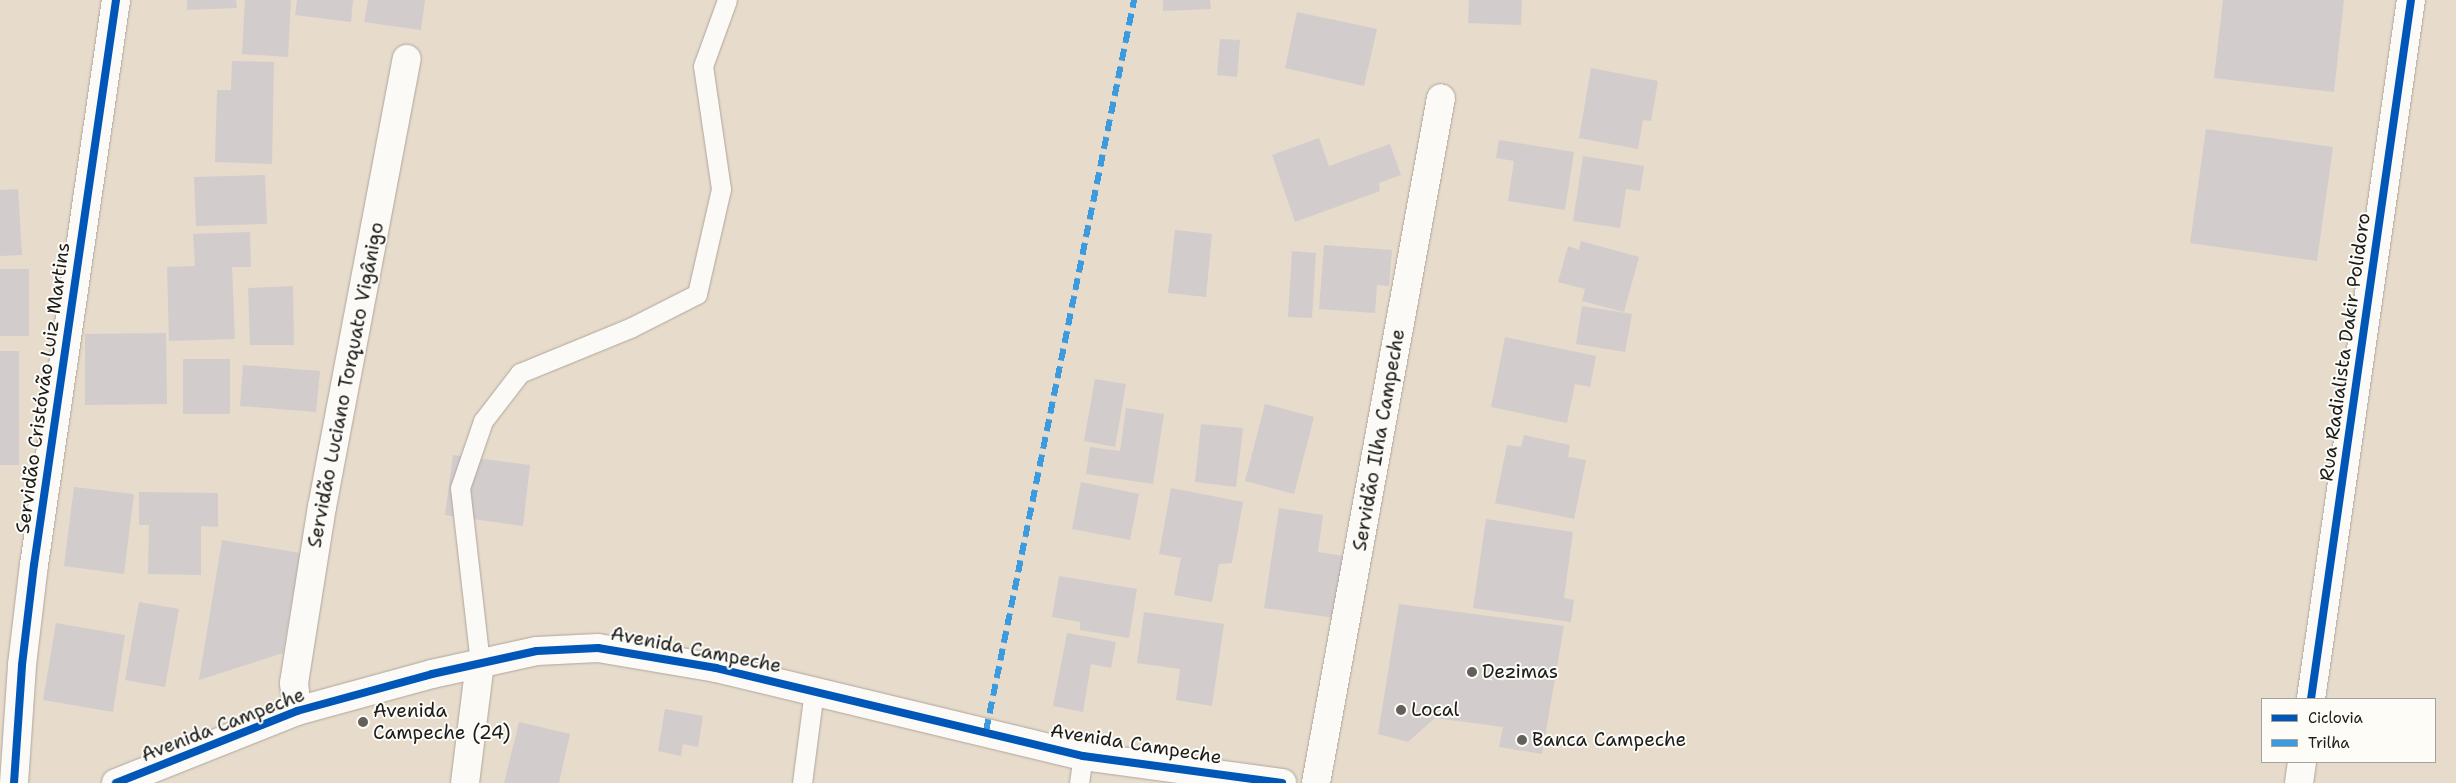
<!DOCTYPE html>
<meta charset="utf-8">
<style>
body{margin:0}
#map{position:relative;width:2456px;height:783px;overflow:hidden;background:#e7dbcb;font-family:"Shantell Sans",sans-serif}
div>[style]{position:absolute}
.building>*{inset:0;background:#d2cccd}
.roads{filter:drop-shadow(0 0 1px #aea69c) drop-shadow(0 0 1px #aea69c)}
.lane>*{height:19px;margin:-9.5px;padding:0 9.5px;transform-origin:9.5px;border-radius:9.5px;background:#fbfaf7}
.street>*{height:28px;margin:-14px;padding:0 14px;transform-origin:14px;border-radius:14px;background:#fbfaf7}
.secondary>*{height:28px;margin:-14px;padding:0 14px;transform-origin:14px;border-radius:14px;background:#fbfaf7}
.quiet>*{height:6px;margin-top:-3px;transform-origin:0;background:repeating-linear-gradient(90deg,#3c9bdf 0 12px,transparent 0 18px)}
.cycleway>*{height:8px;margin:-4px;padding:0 4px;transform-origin:4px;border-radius:4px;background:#0057b8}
.dots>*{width:14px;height:14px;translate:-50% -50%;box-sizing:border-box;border:2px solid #fdfcf7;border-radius:50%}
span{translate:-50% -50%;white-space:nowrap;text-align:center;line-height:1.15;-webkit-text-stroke:4px #fdfcf7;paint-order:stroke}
.street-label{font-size:19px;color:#1c1c1c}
.poi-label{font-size:19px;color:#1c1c1c}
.left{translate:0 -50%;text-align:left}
.legend{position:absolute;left:2261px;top:698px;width:175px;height:65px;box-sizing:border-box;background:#fdfcf7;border:1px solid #a3a29f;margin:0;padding:6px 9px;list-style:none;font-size:15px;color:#1c1c1c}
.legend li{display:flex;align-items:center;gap:10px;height:25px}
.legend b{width:25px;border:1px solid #a3a29f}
</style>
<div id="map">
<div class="building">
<i style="clip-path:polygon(187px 0,236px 0,237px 8px,187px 10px)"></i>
<i style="clip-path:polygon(245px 0,291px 0,288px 57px,242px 54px)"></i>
<i style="clip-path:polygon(297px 0,353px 0,351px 22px,295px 15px)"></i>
<i style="clip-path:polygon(368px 0,425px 0,421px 30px,364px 22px)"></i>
<i style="clip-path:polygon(1163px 0,1210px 0,1211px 9px,1163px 11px)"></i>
<i style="clip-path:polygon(1469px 0,1522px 0,1521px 25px,1468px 23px)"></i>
<i style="clip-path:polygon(2223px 0,2344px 0,2334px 92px,2214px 78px)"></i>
<i style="clip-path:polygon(1297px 12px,1377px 29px,1364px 86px,1285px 68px)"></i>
<i style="clip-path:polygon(1220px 39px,1240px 40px,1237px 77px,1217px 75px)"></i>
<i style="clip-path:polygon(232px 61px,274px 62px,272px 164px,215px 162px,217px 90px,231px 90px)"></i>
<i style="clip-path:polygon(1591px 68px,1658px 81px,1651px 121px,1643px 120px,1638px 149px,1579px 138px)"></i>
<i style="clip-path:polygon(2206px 129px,2333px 147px,2317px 261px,2190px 243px)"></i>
<i style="clip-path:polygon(1319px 138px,1329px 166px,1390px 144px,1401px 175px,1379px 183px,1380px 191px,1295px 222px,1272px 155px)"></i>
<i style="clip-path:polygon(1499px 140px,1574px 152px,1565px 210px,1508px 201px,1514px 161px,1496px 158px)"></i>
<i style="clip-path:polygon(1583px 156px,1644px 166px,1640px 191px,1626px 189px,1620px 228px,1573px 221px)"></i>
<i style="clip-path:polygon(265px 175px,267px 224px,196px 226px,194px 177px)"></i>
<i style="clip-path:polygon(18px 189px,22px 255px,0 256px,0 190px)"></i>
<i style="clip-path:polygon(1175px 230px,1212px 234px,1206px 297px,1168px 293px)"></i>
<i style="clip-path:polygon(250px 232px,251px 267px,232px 267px,235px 339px,169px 341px,167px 267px,195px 266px,193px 234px)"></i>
<i style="clip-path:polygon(1581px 241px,1639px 257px,1624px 312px,1582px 301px,1585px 289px,1558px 282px,1568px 246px,1579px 250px)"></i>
<i style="clip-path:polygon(1324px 245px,1392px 250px,1389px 286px,1377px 285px,1375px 313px,1319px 309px)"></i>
<i style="clip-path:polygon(1292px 251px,1316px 253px,1312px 318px,1288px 317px)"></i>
<i style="clip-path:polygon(0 269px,29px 269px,29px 336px,0 336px)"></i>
<i style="clip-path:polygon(293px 286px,294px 345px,250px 345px,248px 288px)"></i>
<i style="clip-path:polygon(1582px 306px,1632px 314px,1625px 352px,1576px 344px)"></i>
<i style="clip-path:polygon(166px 333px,167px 404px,85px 405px,85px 334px)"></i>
<i style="clip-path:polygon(1505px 337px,1596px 356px,1590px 387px,1575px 384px,1567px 423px,1491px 407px)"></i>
<i style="clip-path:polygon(0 351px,19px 351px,19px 465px,0 465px)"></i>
<i style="clip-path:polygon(183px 359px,230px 359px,230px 414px,183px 414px)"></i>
<i style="clip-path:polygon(243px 365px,320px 371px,316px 412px,240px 406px)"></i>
<i style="clip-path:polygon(1095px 379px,1126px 384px,1115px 447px,1084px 441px)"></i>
<i style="clip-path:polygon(1265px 404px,1314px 417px,1294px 494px,1245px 481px)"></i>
<i style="clip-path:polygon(1126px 408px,1164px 414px,1153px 484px,1086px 474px,1090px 447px,1120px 451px)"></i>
<i style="clip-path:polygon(1201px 424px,1243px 428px,1236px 487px,1195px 482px)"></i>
<i style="clip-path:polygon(1524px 435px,1570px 445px,1568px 457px,1586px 460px,1574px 519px,1495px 503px,1507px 445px,1521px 447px)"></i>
<i style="clip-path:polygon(453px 455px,530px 465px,523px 526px,445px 515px)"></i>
<i style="clip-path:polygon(1081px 482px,1139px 494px,1130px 540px,1072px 529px)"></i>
<i style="clip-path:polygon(74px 487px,134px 494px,124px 574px,64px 566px)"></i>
<i style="clip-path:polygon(1171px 488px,1243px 502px,1232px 563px,1219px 564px,1212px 602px,1174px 595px,1181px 558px,1159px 554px)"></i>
<i style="clip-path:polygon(139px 492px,218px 493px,218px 527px,201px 526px,201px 575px,148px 574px,149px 525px,139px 525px)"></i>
<i style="clip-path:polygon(1279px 508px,1323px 515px,1318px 552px,1344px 556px,1335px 618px,1264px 608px)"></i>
<i style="clip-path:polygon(1486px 519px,1573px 532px,1564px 598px,1574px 600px,1571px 622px,1473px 608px)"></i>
<i style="clip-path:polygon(222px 540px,300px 553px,283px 653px,199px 680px)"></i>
<i style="clip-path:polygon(1059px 576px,1137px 589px,1129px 638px,1080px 630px,1080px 622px,1052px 617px)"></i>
<i style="clip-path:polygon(139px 602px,179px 609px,165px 687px,125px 680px)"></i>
<i style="clip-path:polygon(1399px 604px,1564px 626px,1542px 754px,1499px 747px,1503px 727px,1435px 718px,1408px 742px,1378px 734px)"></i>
<i style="clip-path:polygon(1144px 612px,1224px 624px,1212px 706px,1176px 700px,1180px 669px,1137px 663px)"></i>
<i style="clip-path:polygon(56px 623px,125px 635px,113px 712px,43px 700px)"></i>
<i style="clip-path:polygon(1067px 633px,1116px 642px,1111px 668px,1091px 664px,1083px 712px,1053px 706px)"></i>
<i style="clip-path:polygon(665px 709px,703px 716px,698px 747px,683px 744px,681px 756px,658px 751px)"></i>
<i style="clip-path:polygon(519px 722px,570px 734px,559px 783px,504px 783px)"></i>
</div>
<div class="roads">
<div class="lane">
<i style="left:480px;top:663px;width:176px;rotate:-96.5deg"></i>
<i style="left:460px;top:488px;width:71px;rotate:-71.1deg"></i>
<i style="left:483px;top:421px;width:61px;rotate:-52.4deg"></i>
<i style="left:520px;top:373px;width:121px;rotate:-22.3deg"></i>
<i style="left:632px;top:327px;width:73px;rotate:-26.9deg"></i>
<i style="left:697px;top:294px;width:108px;rotate:-77.1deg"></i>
<i style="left:721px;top:189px;width:124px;rotate:-98.3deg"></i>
<i style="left:703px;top:66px;width:70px;rotate:-70deg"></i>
<i style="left:802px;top:783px;width:94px;rotate:-82.6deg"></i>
<i style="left:1079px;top:783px;width:27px;rotate:-82deg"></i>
</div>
<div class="street">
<i style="left:2311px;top:699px;width:706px;rotate:-81.86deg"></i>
<i style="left:297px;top:711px;width:28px;rotate:-96deg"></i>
<i style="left:294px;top:683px;width:178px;rotate:-81deg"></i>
<i style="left:322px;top:507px;width:456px;rotate:-79.3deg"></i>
<i style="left:14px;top:783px;width:118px;rotate:-86.1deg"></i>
<i style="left:22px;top:665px;width:101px;rotate:-83.2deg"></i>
<i style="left:34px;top:565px;width:571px;rotate:-81.74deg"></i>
<i style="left:465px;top:783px;width:121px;rotate:-82.9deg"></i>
<i style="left:1316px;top:783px;width:696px;rotate:-79.66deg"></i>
<i style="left:2299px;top:783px;width:21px;rotate:-82deg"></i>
</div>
<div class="secondary">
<i style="left:116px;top:783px;width:195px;rotate:-21.7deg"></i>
<i style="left:297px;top:711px;width:140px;rotate:-15.3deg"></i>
<i style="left:432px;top:674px;width:107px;rotate:-12.4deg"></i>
<i style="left:537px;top:651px;width:61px;rotate:-2.8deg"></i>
<i style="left:598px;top:648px;width:120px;rotate:9.6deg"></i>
<i style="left:716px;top:668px;width:377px;rotate:13.5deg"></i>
<i style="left:1083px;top:756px;width:201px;rotate:7.7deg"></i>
</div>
</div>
<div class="quiet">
<i style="left:986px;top:731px;width:746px;rotate:-78.55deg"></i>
</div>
<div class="cycleway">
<i style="left:2311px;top:699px;width:706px;rotate:-81.86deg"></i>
<i style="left:14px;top:783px;width:118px;rotate:-86.1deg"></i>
<i style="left:22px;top:665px;width:101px;rotate:-83.2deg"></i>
<i style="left:34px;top:565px;width:571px;rotate:-81.74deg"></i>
<i style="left:116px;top:783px;width:195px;rotate:-21.7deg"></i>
<i style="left:297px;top:711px;width:140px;rotate:-15.3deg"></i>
<i style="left:432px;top:674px;width:107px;rotate:-12.4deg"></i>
<i style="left:537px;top:651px;width:61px;rotate:-2.8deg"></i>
<i style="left:598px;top:648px;width:120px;rotate:9.6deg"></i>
<i style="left:716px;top:668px;width:377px;rotate:13.5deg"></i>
<i style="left:1083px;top:756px;width:201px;rotate:7.7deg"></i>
</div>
<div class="dots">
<i style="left:1472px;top:672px;background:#635f59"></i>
<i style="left:1401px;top:710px;background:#635f59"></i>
<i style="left:363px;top:722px;background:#635f59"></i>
<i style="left:1522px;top:740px;background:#635f59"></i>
</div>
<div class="street-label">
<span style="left:2345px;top:347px;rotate:-82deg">Rua Radialista Dakir Polidoro</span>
<span style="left:346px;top:385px;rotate:-79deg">Servidão Luciano Torquato Vigânigo</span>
<span style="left:43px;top:388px;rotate:-82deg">Servidão Cristóvão Luiz Martins</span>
<span style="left:1379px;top:440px;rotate:-80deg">Servidão Ilha Campeche</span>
<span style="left:696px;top:650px;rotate:11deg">Avenida Campeche</span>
<span style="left:223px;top:725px;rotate:-21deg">Avenida Campeche</span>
<span style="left:1136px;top:744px;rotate:9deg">Avenida Campeche</span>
</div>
<div class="poi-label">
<span class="left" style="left:1482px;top:672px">Dezimas</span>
<span class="left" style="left:1411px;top:710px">Local</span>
<span class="left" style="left:373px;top:722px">Avenida<br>Campeche (24)</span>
<span class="left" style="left:1532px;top:740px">Banca Campeche</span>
</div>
<ul class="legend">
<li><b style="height:6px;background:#0057b8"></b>Ciclovia</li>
<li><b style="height:6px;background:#3c9bdf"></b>Trilha</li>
</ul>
</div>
